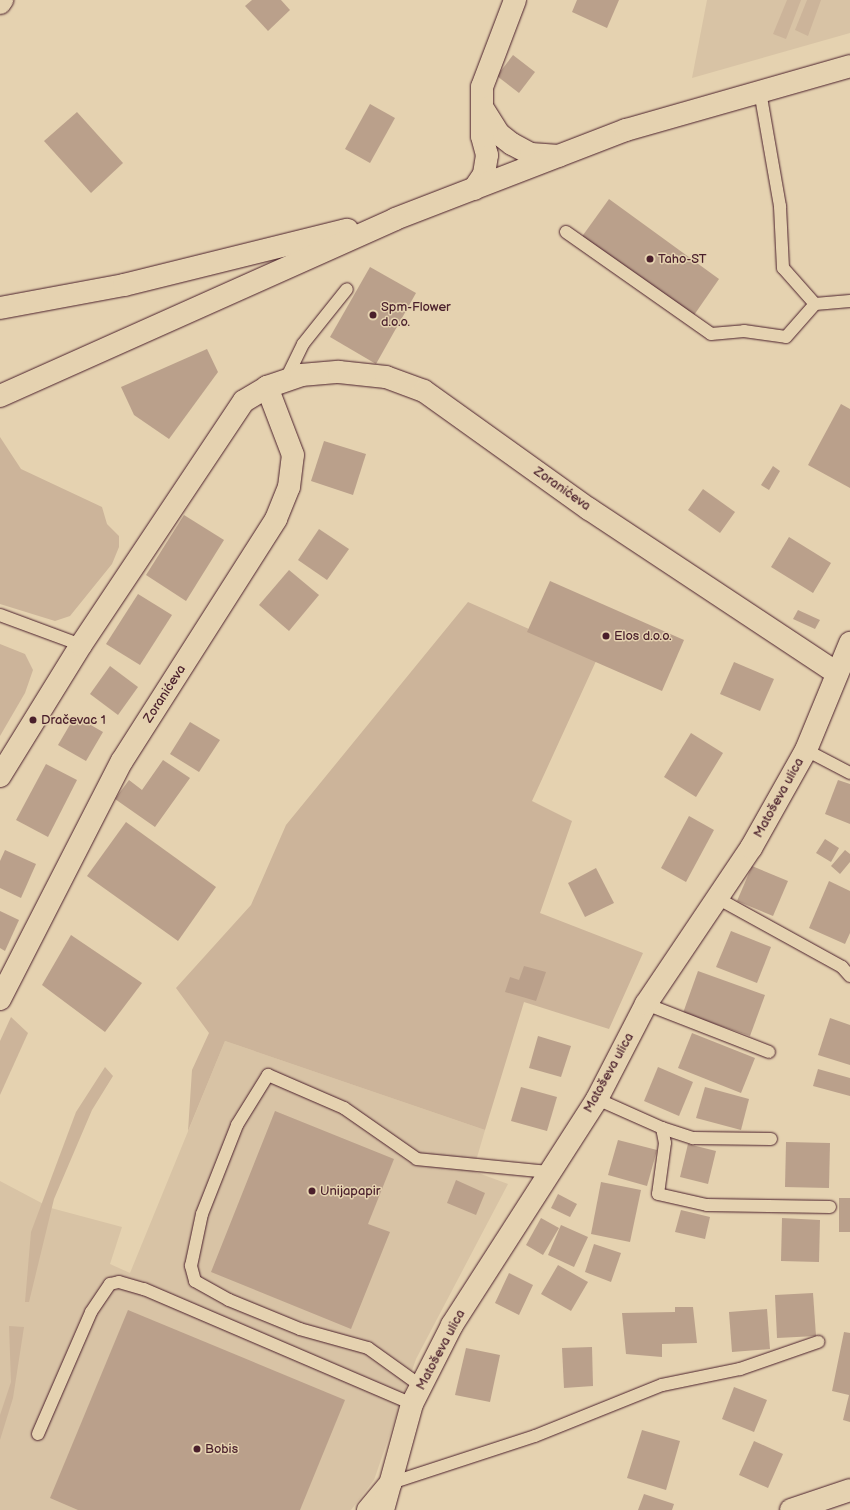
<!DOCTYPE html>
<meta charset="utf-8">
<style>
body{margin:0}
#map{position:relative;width:850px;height:1510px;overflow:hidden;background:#e5d2b0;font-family:"Balsamiq Sans",sans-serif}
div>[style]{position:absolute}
.built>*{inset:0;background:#d8c3a5}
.green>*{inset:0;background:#ccb49a}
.building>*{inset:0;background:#baa08b}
.roads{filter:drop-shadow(0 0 1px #4a1f2b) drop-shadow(0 0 1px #4a1f2b)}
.lane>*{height:12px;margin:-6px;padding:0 6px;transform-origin:6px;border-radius:6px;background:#e5d2b0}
.street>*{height:22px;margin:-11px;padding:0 11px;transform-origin:11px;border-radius:11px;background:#e5d2b0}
.secondary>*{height:22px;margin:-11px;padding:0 11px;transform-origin:11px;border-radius:11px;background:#e5d2b0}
.primary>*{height:22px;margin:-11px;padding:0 11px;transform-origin:11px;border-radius:11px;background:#e5d2b0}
.highway>*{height:22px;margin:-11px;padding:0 11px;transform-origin:11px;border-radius:11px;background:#e5d2b0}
.dots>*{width:11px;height:11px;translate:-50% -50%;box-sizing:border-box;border:2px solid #e5d2b0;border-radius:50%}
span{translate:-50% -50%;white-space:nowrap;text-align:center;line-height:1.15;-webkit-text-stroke:3px #e5d2b0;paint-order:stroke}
.poi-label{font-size:13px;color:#4a1f2b}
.left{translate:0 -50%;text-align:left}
.street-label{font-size:13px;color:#4a1f2b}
</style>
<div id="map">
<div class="built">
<i style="clip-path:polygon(707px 0,850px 0,850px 33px,692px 78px)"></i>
<i style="clip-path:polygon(225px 1041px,485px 1130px,473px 1171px,508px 1184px,416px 1359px,374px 1480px,351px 1510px,0 1510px,0 1181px,51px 1208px,122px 1227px,110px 1264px,130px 1273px)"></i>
</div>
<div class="green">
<i style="clip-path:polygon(787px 0,801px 0,786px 39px,773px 34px)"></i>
<i style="clip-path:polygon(807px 0,821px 0,808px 36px,795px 30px)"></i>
<i style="clip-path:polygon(0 437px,21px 469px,102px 507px,107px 524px,119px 536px,119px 547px,112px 564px,70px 616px,55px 621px,0 604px)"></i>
<i style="clip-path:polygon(468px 602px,597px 659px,532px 801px,572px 821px,540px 913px,643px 953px,609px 1029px,524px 1002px,485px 1130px,225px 1041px,188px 1131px,192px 1070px,209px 1033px,176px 988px,251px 905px,286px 825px)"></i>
<i style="clip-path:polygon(0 644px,25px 654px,33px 670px,25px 693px,0 736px)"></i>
<i style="clip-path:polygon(11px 1017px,28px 1033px,0 1095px,0 1041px)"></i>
<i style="clip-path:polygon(105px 1067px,113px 1076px,92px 1110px,54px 1199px,29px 1302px,25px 1302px,31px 1232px,76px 1112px)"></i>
<i style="clip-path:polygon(9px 1326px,24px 1327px,13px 1398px,0 1440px,0 1415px,11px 1382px)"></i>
</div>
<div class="building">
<i style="clip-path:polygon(252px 0,281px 0,290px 10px,268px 31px,245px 6px)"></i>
<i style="clip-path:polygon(577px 0,619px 0,607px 28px,572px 12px)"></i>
<i style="clip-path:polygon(513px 55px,535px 72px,519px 93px,497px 76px)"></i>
<i style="clip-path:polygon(370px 104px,395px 118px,370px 163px,345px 149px)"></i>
<i style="clip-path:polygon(77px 112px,123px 163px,91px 193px,44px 141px)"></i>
<i style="clip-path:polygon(609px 199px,719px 279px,692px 318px,581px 238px)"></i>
<i style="clip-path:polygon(370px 267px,416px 293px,376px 364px,330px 337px)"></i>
<i style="clip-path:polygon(207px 349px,218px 372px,169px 439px,134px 415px,121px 387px)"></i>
<i style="clip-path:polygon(841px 404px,850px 409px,850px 488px,808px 465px)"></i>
<i style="clip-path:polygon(324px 441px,366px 454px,353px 495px,311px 481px)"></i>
<i style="clip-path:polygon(773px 466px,780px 471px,769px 490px,761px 485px)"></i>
<i style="clip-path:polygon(703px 489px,735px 512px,720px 533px,688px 510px)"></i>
<i style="clip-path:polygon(184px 515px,224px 540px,186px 601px,146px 575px)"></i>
<i style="clip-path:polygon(319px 529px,349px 549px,327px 580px,298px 560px)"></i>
<i style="clip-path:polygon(789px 537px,831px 563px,813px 593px,771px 567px)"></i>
<i style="clip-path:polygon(289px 570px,319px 595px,289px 631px,259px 605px)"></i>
<i style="clip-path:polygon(550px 581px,684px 640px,662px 691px,527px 632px)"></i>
<i style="clip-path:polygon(138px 594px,172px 615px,140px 665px,106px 644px)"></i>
<i style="clip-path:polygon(798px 610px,820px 620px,815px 629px,793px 619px)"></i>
<i style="clip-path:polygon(734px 662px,774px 679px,760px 711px,720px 694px)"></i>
<i style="clip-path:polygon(110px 666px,138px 687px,118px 715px,90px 694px)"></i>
<i style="clip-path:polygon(75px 716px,103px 732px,86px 761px,58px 745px)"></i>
<i style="clip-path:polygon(190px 722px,220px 740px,199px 772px,170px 754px)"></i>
<i style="clip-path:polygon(691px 733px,723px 753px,696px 797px,664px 777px)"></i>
<i style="clip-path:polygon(163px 760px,190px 778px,155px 827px,115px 799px,129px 780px,142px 790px)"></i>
<i style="clip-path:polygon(46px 764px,77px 780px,48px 837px,16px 820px)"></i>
<i style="clip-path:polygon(838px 780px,850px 784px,850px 824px,825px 814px)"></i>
<i style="clip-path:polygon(689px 816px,714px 830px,686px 882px,661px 868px)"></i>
<i style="clip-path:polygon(126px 822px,216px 887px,178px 941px,87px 876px)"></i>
<i style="clip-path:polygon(825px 839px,839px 848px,831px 862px,816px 853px)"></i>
<i style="clip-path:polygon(5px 850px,36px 864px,21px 898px,0 888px,0 861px)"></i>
<i style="clip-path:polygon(845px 850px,850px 854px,850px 862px,840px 874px,831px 866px)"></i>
<i style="clip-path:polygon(752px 866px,788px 881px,773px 916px,737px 901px)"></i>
<i style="clip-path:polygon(596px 868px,614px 903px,585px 917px,568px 883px)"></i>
<i style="clip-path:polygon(829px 881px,850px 891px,850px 933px,845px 944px,809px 928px)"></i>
<i style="clip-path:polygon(0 911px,19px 920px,5px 951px,0 948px)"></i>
<i style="clip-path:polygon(731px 931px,771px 947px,757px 983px,716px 967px)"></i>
<i style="clip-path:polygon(71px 935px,142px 983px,105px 1032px,42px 985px)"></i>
<i style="clip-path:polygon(524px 966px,546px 972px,536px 1001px,505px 992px,510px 977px,519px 980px)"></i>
<i style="clip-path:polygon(698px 971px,765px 995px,750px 1036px,683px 1013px)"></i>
<i style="clip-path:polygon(830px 1018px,850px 1025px,850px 1065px,818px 1055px)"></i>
<i style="clip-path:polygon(692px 1033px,755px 1058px,741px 1093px,678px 1068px)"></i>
<i style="clip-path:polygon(538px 1036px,571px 1046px,561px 1077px,529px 1068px)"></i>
<i style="clip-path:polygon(658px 1067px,693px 1082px,679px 1116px,644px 1101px)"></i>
<i style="clip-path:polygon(818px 1069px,850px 1078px,850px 1096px,813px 1086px)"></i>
<i style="clip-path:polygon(521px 1087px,557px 1097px,547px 1131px,511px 1121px)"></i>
<i style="clip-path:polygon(705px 1087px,749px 1099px,741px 1130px,696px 1118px)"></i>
<i style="clip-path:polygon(275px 1111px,394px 1159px,368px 1224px,390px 1232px,351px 1329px,211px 1272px)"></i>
<i style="clip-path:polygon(618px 1140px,657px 1150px,647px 1186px,608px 1175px)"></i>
<i style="clip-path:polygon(786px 1142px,830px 1143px,829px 1188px,785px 1187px)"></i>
<i style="clip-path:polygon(688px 1144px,716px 1151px,708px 1184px,680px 1177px)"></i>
<i style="clip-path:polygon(456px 1180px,485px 1193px,476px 1215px,447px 1203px)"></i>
<i style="clip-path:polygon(601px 1182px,641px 1190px,630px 1242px,591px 1234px)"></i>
<i style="clip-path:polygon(558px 1194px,577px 1204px,570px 1217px,551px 1208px)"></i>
<i style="clip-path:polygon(839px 1198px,850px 1198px,850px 1232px,839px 1232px)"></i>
<i style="clip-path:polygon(681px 1210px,710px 1217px,705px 1239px,675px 1232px)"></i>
<i style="clip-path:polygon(541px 1218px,559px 1228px,543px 1255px,526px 1245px)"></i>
<i style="clip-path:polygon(782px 1218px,820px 1220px,819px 1262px,781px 1261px)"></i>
<i style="clip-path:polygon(561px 1225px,588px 1237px,574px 1267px,548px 1255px)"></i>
<i style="clip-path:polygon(594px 1244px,621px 1253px,611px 1282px,585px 1272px)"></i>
<i style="clip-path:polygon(558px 1265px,588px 1282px,571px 1311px,541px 1294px)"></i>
<i style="clip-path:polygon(509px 1273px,533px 1285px,519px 1315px,495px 1303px)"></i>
<i style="clip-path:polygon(813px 1293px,816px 1336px,777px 1338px,775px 1295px)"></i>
<i style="clip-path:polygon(675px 1307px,693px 1307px,697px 1343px,662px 1344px,662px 1357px,626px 1354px,622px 1313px,675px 1312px)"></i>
<i style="clip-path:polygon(767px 1309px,770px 1349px,732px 1352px,729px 1312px)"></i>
<i style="clip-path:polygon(128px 1310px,345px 1400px,300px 1510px,78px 1510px,50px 1498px)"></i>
<i style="clip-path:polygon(844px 1332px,850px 1333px,850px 1422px,843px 1420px,849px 1395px,832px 1391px)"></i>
<i style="clip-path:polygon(592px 1347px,593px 1386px,564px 1388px,562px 1348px)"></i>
<i style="clip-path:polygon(466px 1348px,500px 1355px,490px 1402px,455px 1395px)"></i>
<i style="clip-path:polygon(734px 1387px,767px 1400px,754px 1432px,722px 1419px)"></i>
<i style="clip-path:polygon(642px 1430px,680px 1441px,666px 1490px,627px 1478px)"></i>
<i style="clip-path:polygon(754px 1441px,783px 1454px,768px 1488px,739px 1475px)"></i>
<i style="clip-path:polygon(644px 1494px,674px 1504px,672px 1510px,638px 1510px)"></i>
</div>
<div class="roads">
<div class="lane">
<i style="left:566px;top:232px;width:177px;rotate:35.1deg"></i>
<i style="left:711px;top:334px;width:33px;rotate:-5deg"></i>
<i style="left:744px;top:331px;width:42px;rotate:8.1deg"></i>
<i style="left:786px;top:337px;width:44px;rotate:-48.7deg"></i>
<i style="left:815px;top:304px;width:48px;rotate:-131.6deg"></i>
<i style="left:783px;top:268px;width:62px;rotate:-92.8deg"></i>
<i style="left:780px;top:206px;width:117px;rotate:-99.9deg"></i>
<i style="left:815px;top:304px;width:35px;rotate:-5deg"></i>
<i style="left:286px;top:379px;width:39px;rotate:-64deg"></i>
<i style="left:303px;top:344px;width:70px;rotate:-51.3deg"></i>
<i style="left:0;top:615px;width:86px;rotate:20.3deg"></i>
<i style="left:806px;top:750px;width:50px;rotate:27.6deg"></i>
<i style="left:717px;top:898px;width:143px;rotate:28.9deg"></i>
<i style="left:842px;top:967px;width:12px;rotate:48deg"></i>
<i style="left:646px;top:1004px;width:132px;rotate:21.3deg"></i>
<i style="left:597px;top:1099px;width:71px;rotate:24deg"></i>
<i style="left:662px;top:1128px;width:15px;rotate:79deg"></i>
<i style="left:665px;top:1143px;width:51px;rotate:97.8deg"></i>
<i style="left:658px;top:1194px;width:50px;rotate:12.7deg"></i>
<i style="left:707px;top:1205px;width:123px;rotate:0.9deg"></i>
<i style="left:662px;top:1128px;width:33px;rotate:18deg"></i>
<i style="left:693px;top:1138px;width:78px;rotate:0.7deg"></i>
<i style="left:421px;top:1386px;width:65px;rotate:-144.4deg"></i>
<i style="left:368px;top:1348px;width:71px;rotate:-164.4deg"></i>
<i style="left:300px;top:1329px;width:77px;rotate:-157.8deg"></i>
<i style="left:229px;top:1300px;width:39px;rotate:-151deg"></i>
<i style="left:195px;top:1281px;width:16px;rotate:-105deg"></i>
<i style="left:191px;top:1266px;width:53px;rotate:-78.1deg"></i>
<i style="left:202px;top:1214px;width:96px;rotate:-68.5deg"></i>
<i style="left:237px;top:1125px;width:59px;rotate:-58.2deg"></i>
<i style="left:268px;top:1075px;width:83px;rotate:23.5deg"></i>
<i style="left:344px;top:1108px;width:89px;rotate:34.9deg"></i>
<i style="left:417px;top:1159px;width:134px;rotate:5.6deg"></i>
<i style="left:38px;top:1434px;width:133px;rotate:-66.5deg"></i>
<i style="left:91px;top:1312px;width:34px;rotate:-56deg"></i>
<i style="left:110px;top:1284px;width:9px;rotate:-13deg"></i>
<i style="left:119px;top:1282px;width:26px;rotate:16deg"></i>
<i style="left:144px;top:1289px;width:292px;rotate:23.2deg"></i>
<i style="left:391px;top:1483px;width:151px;rotate:-18.1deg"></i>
<i style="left:535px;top:1436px;width:137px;rotate:-21.9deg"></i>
<i style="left:662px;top:1385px;width:80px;rotate:-11.6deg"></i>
<i style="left:740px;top:1369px;width:83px;rotate:-19.1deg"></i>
</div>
<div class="street">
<i style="left:482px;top:107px;width:32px;rotate:58deg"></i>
<i style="left:499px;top:134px;width:16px;rotate:38deg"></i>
<i style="left:512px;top:144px;width:21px;rotate:28deg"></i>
<i style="left:531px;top:154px;width:28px;rotate:4deg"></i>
<i style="left:474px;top:189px;width:18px;rotate:-56deg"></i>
<i style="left:484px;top:174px;width:19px;rotate:-81deg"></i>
<i style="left:487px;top:155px;width:20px;rotate:-105deg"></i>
<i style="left:482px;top:136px;width:49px;rotate:-90deg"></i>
<i style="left:482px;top:87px;width:93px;rotate:-69.2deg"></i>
<i style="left:0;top:776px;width:154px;rotate:-58.3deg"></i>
<i style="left:81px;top:645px;width:293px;rotate:-56.3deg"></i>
<i style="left:244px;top:401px;width:27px;rotate:-31deg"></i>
<i style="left:267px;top:387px;width:36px;rotate:-19deg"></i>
<i style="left:301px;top:375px;width:38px;rotate:-5deg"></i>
<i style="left:339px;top:372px;width:47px;rotate:6.1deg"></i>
<i style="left:386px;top:377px;width:40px;rotate:20.2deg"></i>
<i style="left:424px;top:391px;width:203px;rotate:35.6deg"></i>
<i style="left:589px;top:509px;width:297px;rotate:33.5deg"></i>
<i style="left:0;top:999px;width:267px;rotate:-62.9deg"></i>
<i style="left:122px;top:761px;width:287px;rotate:-57.5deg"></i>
<i style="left:276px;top:519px;width:35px;rotate:-68deg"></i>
<i style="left:289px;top:487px;width:32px;rotate:-83deg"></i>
<i style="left:293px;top:455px;width:73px;rotate:-110.9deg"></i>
<i style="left:368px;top:1510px;width:35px;rotate:-50deg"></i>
<i style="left:791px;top:1510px;width:62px;rotate:-18.7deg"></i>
</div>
<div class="secondary">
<i style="left:383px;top:1510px;width:110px;rotate:-74.7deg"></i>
<i style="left:412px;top:1404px;width:89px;rotate:-63.1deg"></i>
<i style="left:452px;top:1325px;width:269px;rotate:-57.3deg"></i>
<i style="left:597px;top:1099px;width:107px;rotate:-62.7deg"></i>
<i style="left:646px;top:1004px;width:188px;rotate:-56.1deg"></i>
<i style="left:751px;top:848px;width:112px;rotate:-60.7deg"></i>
<i style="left:806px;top:750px;width:116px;rotate:-67.6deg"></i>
</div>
<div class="primary">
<i style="left:395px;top:219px;width:248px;rotate:-21.1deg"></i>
<i style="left:626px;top:130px;width:233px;rotate:-15.9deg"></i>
</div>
<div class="highway">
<i style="left:0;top:3px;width:4px;rotate:-56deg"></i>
<i style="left:0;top:308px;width:126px;rotate:-10.5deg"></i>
<i style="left:124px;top:285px;width:230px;rotate:-13.9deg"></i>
<i style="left:0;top:396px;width:433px;rotate:-24.1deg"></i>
</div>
</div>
<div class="dots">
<i style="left:650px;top:259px;background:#4a1f2b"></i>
<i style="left:373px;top:315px;background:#4a1f2b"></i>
<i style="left:606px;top:636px;background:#4a1f2b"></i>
<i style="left:33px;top:720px;background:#4a1f2b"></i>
<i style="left:312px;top:1191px;background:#4a1f2b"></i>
<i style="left:197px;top:1449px;background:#4a1f2b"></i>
</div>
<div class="poi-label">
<span class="left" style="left:658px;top:259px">Taho-ST</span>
<span class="left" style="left:381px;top:315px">Spm-Flower<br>d.o.o.</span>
<span class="left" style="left:614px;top:636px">Elos d.o.o.</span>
<span class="left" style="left:41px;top:720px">Dračevac 1</span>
<span class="left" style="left:320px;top:1191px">Unijapapir</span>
<span class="left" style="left:205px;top:1449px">Bobis</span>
</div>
<div class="street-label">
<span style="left:562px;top:489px;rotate:35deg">Zoranićeva</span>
<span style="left:165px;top:694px;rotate:-57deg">Zoranićeva</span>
<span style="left:779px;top:798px;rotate:-61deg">Matoševa ulica</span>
<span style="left:609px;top:1073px;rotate:-61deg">Matoševa ulica</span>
<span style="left:441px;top:1350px;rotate:-62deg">Matoševa ulica</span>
</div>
</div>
